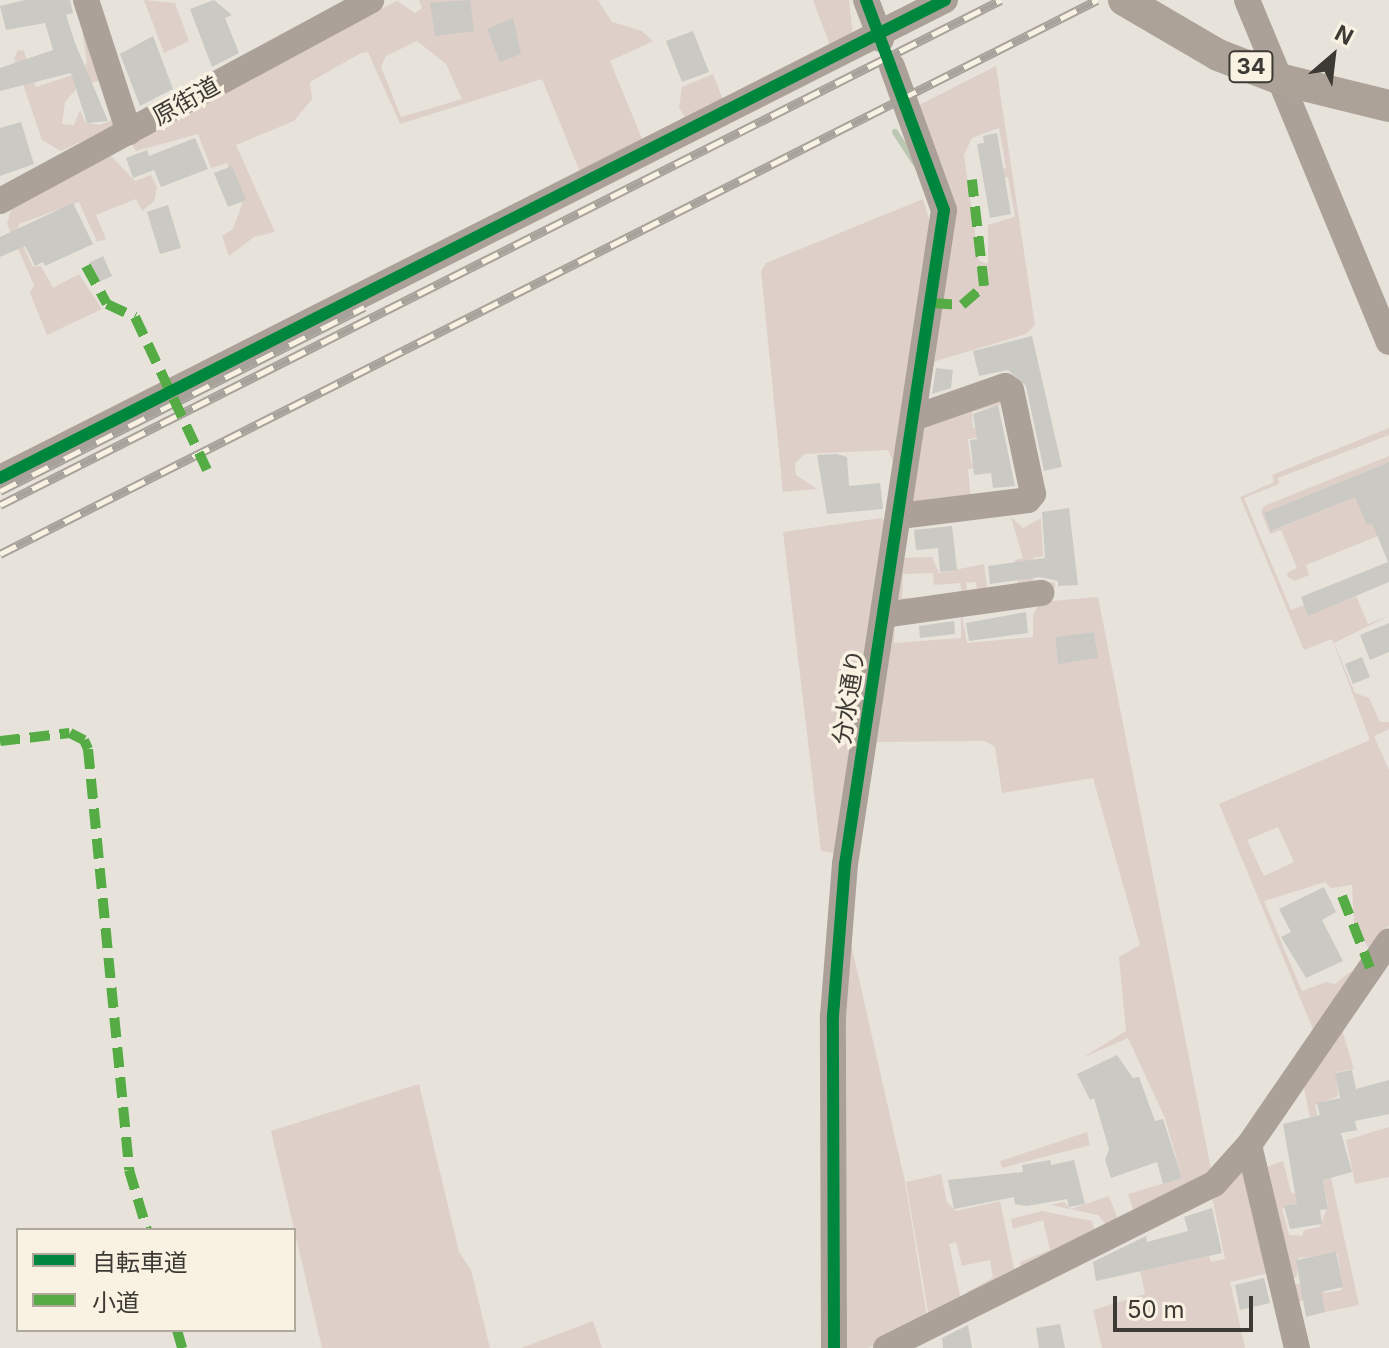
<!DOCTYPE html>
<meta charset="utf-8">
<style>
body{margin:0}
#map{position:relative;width:1389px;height:1348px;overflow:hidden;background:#e7e3db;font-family:Inter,"Noto Sans JP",sans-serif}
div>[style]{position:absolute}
.green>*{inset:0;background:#decfc9}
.stream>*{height:6px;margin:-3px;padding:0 3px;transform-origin:3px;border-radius:3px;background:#bac8b2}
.building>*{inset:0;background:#cac9c3}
.minor>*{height:26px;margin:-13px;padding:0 13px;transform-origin:13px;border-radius:13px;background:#aba199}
.rail>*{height:9px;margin-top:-4.5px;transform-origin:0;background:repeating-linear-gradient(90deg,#f9f2e3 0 18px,#a7a29a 0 36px);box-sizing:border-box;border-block:2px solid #a7a29a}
.major-bridge>*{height:32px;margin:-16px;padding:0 16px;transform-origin:16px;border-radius:16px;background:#aca298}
.quiet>*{height:10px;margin-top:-5px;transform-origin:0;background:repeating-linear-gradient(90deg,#55ac45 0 20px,transparent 0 30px)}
.cycleway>*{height:12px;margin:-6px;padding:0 6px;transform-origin:6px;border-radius:6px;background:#00873e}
span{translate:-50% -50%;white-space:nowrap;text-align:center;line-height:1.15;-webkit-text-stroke:7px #f9f2e3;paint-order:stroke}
.shield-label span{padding:2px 6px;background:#f9f2e3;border:2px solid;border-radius:6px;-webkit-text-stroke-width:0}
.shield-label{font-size:22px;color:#3d3a35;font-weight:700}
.street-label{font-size:24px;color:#3d3a35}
.legend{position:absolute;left:16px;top:1228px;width:280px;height:104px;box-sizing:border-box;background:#f9f2e3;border:2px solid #aea89d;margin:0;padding:10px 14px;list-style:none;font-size:24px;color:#3d3a35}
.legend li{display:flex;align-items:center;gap:16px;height:40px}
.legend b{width:40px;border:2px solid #aea89d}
.north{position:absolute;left:1293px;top:16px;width:80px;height:80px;-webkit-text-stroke:6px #f9f2e3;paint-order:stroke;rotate:28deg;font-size:22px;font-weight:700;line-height:32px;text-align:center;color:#3d3a35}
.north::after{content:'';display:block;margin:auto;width:28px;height:36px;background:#3d3a35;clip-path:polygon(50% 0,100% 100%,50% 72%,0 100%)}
.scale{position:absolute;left:1113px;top:1296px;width:140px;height:36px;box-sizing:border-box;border:4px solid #3d3a35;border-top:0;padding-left:10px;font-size:24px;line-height:28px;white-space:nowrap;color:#3d3a35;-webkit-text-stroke:6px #f9f2e3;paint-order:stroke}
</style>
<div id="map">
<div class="green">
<i style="clip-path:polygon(144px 0,175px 3px,189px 41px,164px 53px)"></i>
<i style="clip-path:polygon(evenodd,419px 0,598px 0,612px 22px,642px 31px,653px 41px,610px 61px,643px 141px,580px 172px,542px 79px,400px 124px,368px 52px,361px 53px,310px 82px,312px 99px,294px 121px,236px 145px,275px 232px,254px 237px,229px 256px,222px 236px,233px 229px,242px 204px,227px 163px,211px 168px,198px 134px,136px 151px,131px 142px,363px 18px,397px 1px,415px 13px,422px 8px,419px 0,417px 41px,446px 64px,462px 99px,401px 117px,381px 67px,386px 56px,417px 41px)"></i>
<i style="clip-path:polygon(813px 0,849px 0,853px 37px,831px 48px)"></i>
<i style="clip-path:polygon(82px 29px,107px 78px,78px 87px,65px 102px,62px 124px,74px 125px,80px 110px,85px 122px,99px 125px,119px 118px,121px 123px,61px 151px,42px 140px,14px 58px,18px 50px,24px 51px,36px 87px,78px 73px,87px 63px)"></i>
<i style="clip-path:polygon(evenodd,996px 66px,1035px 325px,1026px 334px,933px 362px,929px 399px,924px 401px,943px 268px,913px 108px,996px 66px,999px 128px,1006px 168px,988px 173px,988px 180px,1008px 177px,1015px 217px,988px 225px,988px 264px,979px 261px,964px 155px,972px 138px,999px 128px)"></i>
<i style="clip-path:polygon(713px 74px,723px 100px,685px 118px,679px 108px,682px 87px)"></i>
<i style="clip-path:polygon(110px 155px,135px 181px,151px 175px,157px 187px,154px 201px,142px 211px,136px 199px,96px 215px,106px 239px,97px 242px,79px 202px,19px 224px,17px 233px,33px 267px,41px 266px,53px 288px,79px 274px,102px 309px,47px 335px,30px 293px,34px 285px,7px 224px,11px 210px)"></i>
<i style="clip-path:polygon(923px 199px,931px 226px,893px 461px,888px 450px,805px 454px,795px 463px,796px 475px,817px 489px,783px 492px,761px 271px,766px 263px)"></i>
<i style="clip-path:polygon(1000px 394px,1006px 403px,972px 412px,973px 428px,995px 435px,968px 439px,971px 463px,997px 466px,968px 469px,971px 500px,909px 504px,922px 422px)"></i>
<i style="clip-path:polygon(evenodd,1389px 428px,1389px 435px,1278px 478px,1279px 484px,1244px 498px,1291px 610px,1304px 605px,1308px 615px,1356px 596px,1368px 624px,1389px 616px,1334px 643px,1355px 693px,1369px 698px,1380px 722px,1389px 722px,1389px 729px,1374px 736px,1389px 770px,1389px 925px,1371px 952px,1354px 924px,1352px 885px,1331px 888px,1325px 882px,1264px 901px,1302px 991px,1326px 982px,1335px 984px,1351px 971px,1355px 976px,1315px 1034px,1219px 804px,1370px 740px,1332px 639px,1304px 650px,1240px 497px,1274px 482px,1272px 475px,1389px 428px,1278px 827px,1294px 862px,1264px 876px,1247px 840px,1278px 827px)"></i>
<i style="clip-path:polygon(1389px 456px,1389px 462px,1264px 513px,1272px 531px,1389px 483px,1389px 516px,1378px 536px,1306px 565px,1309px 575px,1295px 581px,1288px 577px,1287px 573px,1297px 568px,1281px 530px,1270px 534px,1261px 512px,1264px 506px)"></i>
<i style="clip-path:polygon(1011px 517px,1023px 528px,1041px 518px,1043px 556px,1033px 558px,1034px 580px,1055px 583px,1055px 588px,1019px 593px,1015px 560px,1023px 558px)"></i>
<i style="clip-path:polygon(881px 518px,886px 522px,836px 853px,821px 851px,783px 532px)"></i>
<i style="clip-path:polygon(932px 557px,939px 573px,984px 564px,988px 594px,978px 596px,976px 582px,966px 583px,967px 592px,962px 592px,960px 583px,934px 585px,933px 573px,903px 574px,902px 598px,935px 598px,894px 601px,901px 558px)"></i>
<i style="clip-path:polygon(evenodd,1098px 597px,1212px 1174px,1135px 1215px,1128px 1194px,1182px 1178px,1165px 1118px,1128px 1038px,1082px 1058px,1126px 1031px,1119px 957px,1140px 945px,1093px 778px,1002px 793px,995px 747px,985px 741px,871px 742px,890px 618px,895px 624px,894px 643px,961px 638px,961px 609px,967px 643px,1033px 637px,1033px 615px,1040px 602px,1098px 597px,1094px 632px,1096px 645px,1086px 646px,1087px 660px,1058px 663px,1055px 637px,1094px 632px)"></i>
<i style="clip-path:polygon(849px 935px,905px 1182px,927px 1317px,868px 1348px,839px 1348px,838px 1077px)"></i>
<i style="clip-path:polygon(1342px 1030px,1354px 1069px,1336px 1072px,1338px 1096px,1315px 1105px,1359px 1305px,1325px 1312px,1317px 1298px,1296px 1302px,1293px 1285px,1314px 1281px,1325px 1293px,1342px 1290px,1338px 1254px,1298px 1258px,1297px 1277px,1291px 1279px,1266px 1167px,1283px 1161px,1291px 1192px,1311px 1200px,1282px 1208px,1289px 1235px,1302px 1236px,1304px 1230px,1320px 1227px,1328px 1205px,1304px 1088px)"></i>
<i style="clip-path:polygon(419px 1084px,459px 1252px,471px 1270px,490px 1348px,322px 1348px,271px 1131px)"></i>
<i style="clip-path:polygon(1389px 1127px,1389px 1177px,1355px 1184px,1346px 1140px)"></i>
<i style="clip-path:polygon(1087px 1132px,1090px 1145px,1002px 1168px,1000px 1161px)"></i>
<i style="clip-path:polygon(1242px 1168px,1273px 1272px,1230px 1282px,1245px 1348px,1102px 1348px,1093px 1310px,1145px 1294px,1140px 1271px,1209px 1256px,1211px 1262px,1225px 1259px,1212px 1197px)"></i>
<i style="clip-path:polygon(941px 1174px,947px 1202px,956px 1211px,1000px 1201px,1015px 1273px,968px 1297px,967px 1292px,993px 1278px,990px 1260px,962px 1266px,956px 1242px,949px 1244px,961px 1300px,929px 1317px,906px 1182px)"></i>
<i style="clip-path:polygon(1109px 1196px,1120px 1224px,1109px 1228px,1098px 1215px,1051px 1205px,1064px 1202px,1071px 1209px)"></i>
<i style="clip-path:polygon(1042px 1211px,1092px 1221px,1096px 1236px,1022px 1269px,1020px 1262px,1050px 1250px,1043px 1220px,1013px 1229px,1011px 1219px)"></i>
<i style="clip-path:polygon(593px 1321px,602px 1348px,521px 1348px)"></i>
</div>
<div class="stream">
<i style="left:895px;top:132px;width:37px;rotate:57deg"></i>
</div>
<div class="building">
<i style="clip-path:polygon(25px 0,70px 0,73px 13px,66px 15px,75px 43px,108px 121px,87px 123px,71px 73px,0 91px,0 68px,53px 50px,45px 23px,6px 30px,0 6px)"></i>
<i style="clip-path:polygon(214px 0,232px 15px,225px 18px,239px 53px,212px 67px,190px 9px)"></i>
<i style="clip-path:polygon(470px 0,474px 31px,435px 36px,430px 3px)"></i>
<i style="clip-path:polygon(513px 18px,521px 54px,500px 62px,487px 29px)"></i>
<i style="clip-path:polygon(693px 31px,709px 72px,682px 82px,666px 41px)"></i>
<i style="clip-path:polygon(153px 36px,173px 89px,140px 106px,120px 54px)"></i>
<i style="clip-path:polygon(21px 122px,34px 164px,0 176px,0 128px)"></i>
<i style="clip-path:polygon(997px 133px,1011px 214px,990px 218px,977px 144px,984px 143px,983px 136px)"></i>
<i style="clip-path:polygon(195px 138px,208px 169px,161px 187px,154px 170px,133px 178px,126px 158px,147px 150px,149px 156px)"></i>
<i style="clip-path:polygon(232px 166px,246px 200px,228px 207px,214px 173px)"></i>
<i style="clip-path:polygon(73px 203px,93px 244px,45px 266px,43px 262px,35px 266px,25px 246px,0 257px,0 237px)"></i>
<i style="clip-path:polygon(168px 205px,181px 248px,160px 254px,147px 212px)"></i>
<i style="clip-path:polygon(103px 256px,112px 276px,99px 282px,89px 263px)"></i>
<i style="clip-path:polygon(1032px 336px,1062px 467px,1044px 471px,1026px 386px,1008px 370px,979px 376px,973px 351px)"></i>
<i style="clip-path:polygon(936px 368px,953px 370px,951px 388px,932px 394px)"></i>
<i style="clip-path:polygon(998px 405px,1015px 486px,993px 488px,991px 473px,974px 475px,970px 440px,977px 439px,973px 414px)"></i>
<i style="clip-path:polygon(837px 454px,847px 457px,849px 486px,880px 483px,883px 509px,827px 514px,817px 455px)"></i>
<i style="clip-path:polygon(1389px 462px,1389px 582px,1308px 616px,1301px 597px,1388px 562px,1372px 523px,1367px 525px,1355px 497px,1271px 531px,1264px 513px)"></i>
<i style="clip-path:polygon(1069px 508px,1078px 585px,1058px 586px,1058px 581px,1040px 577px,990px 584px,988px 566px,1045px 558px,1042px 512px)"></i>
<i style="clip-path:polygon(952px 526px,957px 570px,940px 572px,938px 548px,916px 550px,914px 530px)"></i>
<i style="clip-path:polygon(1026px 612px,1028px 633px,969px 641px,966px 623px)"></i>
<i style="clip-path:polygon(954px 621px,955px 634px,920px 638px,919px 626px)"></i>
<i style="clip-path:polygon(1389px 623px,1389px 652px,1370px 660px,1360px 635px)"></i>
<i style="clip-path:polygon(1094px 632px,1098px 658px,1058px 664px,1055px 637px)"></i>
<i style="clip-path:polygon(1362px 657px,1370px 677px,1353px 684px,1345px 664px)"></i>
<i style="clip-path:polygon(1324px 887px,1336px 912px,1322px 920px,1343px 961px,1306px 978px,1281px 937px,1291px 932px,1279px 909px)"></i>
<i style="clip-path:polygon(1117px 1055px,1133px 1078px,1139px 1077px,1155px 1121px,1163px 1119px,1182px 1178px,1163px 1184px,1157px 1162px,1111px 1178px,1105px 1160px,1109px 1149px,1094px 1098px,1090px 1100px,1077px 1074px)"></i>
<i style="clip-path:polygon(1352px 1070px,1356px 1089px,1389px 1080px,1389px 1114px,1355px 1121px,1357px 1130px,1341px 1133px,1352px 1172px,1323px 1180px,1328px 1209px,1320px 1210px,1322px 1224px,1290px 1229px,1284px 1206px,1297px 1204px,1283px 1124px,1320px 1115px,1317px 1103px,1340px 1098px,1335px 1073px)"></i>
<i style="clip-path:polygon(1050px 1160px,1051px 1165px,1074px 1160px,1085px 1204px,1069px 1207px,1067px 1199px,1027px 1206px,1015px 1204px,1014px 1197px,954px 1209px,948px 1180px,1023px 1172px,1022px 1165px)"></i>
<i style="clip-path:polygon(1212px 1208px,1222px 1253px,1096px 1281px,1093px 1262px,1146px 1236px,1147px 1242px,1188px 1231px,1184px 1217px)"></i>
<i style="clip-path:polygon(1336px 1252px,1343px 1287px,1321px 1292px,1325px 1312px,1306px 1317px,1296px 1260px)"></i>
<i style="clip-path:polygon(1264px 1278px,1270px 1303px,1240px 1310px,1235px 1285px)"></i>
<i style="clip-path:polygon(1060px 1324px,1065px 1348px,1039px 1348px,1036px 1328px)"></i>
<i style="clip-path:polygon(968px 1325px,972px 1348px,943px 1348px,942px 1338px)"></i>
</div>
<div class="minor">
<i style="left:86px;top:0;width:139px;rotate:72deg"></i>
<i style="left:866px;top:0;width:42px;rotate:69deg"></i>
<i style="left:1247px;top:0;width:370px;rotate:67.5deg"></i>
<i style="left:0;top:201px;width:422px;rotate:-28.4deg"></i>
<i style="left:0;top:478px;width:1059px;rotate:-26.83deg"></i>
<i style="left:900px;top:516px;width:129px;rotate:-7.1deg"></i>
<i style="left:1028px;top:500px;width:8px;rotate:-50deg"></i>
<i style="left:1033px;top:494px;width:106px;rotate:-101.9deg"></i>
<i style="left:1011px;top:390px;width:7px;rotate:-146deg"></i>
<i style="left:1005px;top:386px;width:94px;rotate:160.8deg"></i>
<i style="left:884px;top:615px;width:159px;rotate:-8deg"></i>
<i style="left:1249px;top:1145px;width:209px;rotate:76.7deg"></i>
<i style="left:834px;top:1348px;width:332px;rotate:-90.2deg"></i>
<i style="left:833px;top:1016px;width:152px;rotate:-85.5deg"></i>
<i style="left:845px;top:864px;width:661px;rotate:-81.39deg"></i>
<i style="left:944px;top:210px;width:153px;rotate:-109.9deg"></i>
<i style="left:886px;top:1348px;width:367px;rotate:-26.6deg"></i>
<i style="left:1214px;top:1184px;width:52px;rotate:-48.1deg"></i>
<i style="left:1249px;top:1145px;width:247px;rotate:-55.5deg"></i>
</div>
<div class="rail">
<i style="left:0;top:491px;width:408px;rotate:-26.8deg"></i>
<i style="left:0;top:505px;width:1121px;rotate:-26.77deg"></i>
<i style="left:0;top:554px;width:1229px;rotate:-26.79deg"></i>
</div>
<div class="major-bridge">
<i style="left:1124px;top:0;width:109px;rotate:30.3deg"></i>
<i style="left:1218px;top:55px;width:70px;rotate:21deg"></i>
<i style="left:1283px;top:80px;width:109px;rotate:13.8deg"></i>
</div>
<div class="quiet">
<i style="left:86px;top:266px;width:43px;rotate:61.1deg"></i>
<i style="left:107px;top:304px;width:31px;rotate:25deg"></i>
<i style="left:135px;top:317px;width:169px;rotate:64.8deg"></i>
<i style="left:932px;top:303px;width:30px;rotate:4deg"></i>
<i style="left:962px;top:305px;width:29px;rotate:-41deg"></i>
<i style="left:984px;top:286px;width:107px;rotate:-96.5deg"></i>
<i style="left:0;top:741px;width:70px;rotate:-6.5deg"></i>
<i style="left:70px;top:733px;width:16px;rotate:27deg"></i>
<i style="left:84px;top:740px;width:10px;rotate:66deg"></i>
<i style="left:88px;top:749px;width:423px;rotate:84.4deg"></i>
<i style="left:129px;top:1170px;width:63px;rotate:73.3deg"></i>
<i style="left:1342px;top:896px;width:77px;rotate:68.7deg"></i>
<i style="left:177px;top:1330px;width:19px;rotate:74deg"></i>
</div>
<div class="cycleway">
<i style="left:0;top:478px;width:1059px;rotate:-26.83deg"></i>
<i style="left:834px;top:1348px;width:332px;rotate:-90.2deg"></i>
<i style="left:833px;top:1016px;width:152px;rotate:-85.5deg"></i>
<i style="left:845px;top:864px;width:661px;rotate:-81.39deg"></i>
<i style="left:944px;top:210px;width:224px;rotate:-110.4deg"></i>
</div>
<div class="shield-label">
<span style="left:1251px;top:67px">34</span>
</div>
<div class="street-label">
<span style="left:186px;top:101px;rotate:-29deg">原街道</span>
<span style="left:849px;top:697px;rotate:-81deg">分水通り</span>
</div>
<ul class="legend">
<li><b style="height:10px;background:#00873e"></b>自転車道</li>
<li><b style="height:10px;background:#55ac45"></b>小道</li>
</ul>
<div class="north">N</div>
<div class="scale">50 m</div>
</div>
